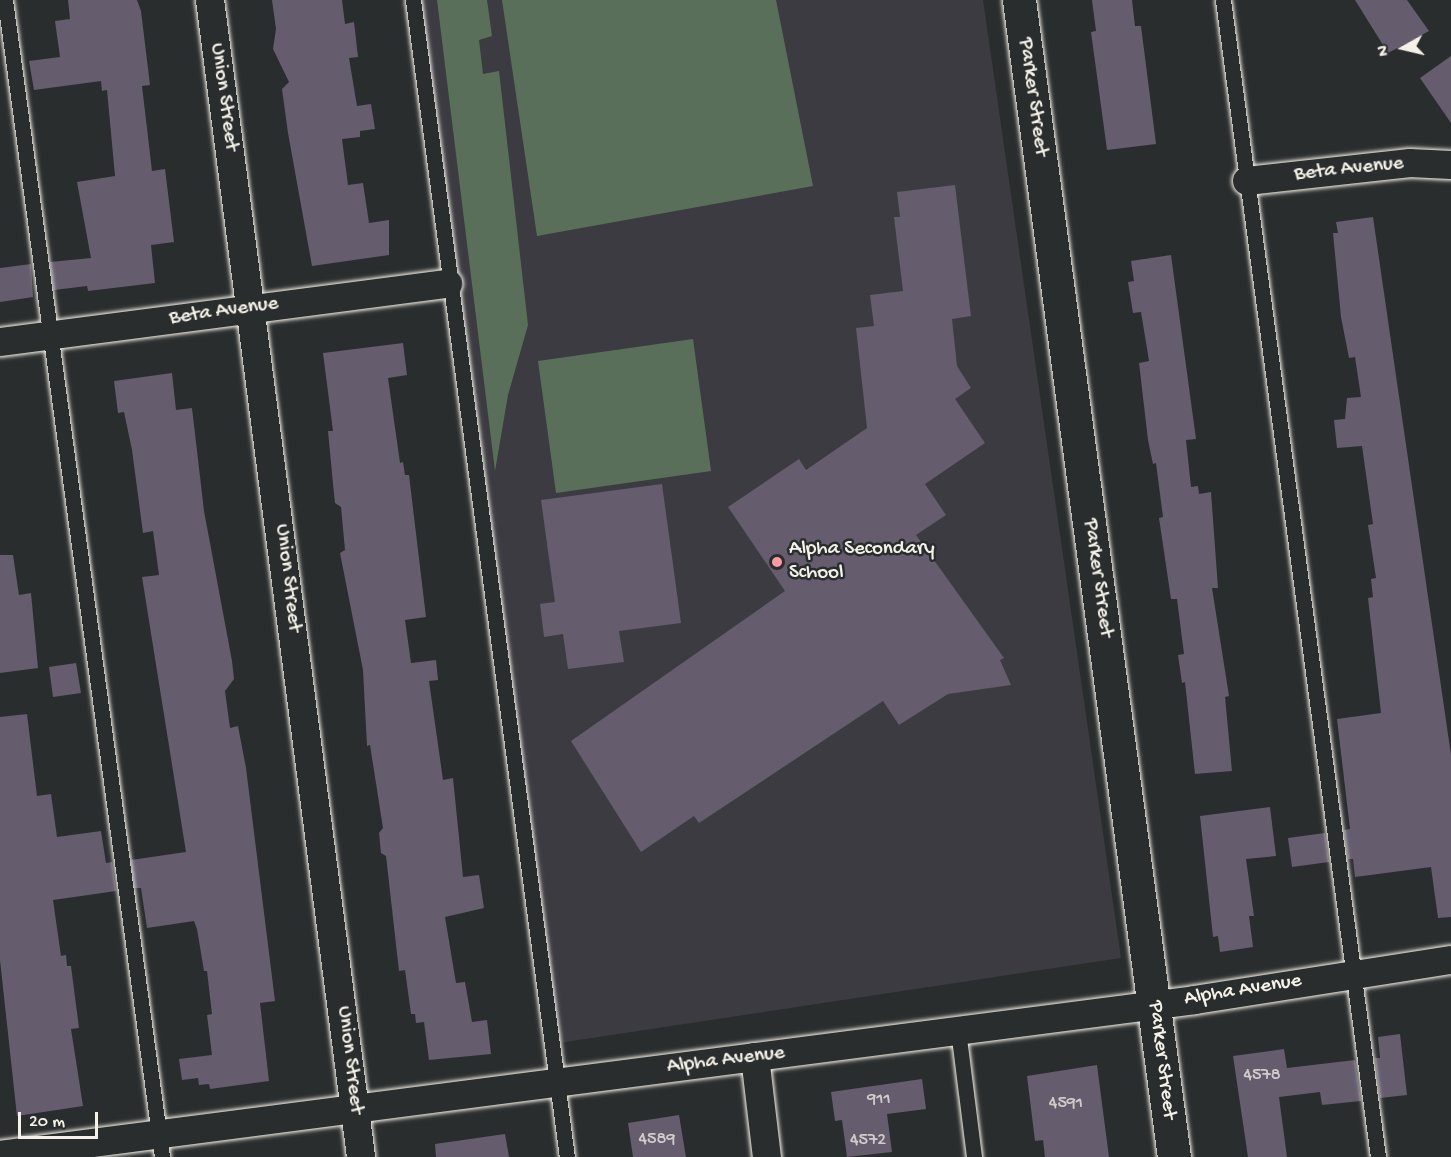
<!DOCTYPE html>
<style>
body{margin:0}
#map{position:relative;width:1451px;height:1157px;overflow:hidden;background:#2a2d2e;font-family:"Gochi Hand",sans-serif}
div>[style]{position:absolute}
.built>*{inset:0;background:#3c3b41}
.green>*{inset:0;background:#5a6f5a}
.building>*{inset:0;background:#655c6d}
.roads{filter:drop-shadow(0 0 2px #f4f1e8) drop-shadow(0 0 2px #f4f1e8)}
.service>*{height:15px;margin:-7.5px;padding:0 7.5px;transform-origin:7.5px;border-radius:7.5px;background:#2a2d2e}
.minor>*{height:28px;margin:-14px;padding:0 14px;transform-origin:14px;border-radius:14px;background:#2a2d2e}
.tertiary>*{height:33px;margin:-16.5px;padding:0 16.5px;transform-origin:16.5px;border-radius:16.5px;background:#2a2d2e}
.dots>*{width:16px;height:16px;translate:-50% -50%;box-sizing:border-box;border:3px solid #2a2d2e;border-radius:50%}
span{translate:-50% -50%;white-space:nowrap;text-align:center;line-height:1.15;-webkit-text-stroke:5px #2a2d2e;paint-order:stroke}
.number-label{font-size:18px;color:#d0ccc9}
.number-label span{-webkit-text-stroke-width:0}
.street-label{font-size:21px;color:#f4f1e8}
.poi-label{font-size:21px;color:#f4f1e8}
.left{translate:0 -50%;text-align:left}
.north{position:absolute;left:1373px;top:18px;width:60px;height:60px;-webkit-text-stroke:4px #2a2d2e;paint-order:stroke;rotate:262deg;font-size:16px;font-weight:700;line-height:24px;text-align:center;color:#f4f1e8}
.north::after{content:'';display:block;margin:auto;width:21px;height:27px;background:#f4f1e8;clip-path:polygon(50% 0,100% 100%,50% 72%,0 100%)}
.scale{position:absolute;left:18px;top:1112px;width:80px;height:27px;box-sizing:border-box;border:3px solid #f4f1e8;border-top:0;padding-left:8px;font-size:18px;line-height:21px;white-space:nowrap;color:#f4f1e8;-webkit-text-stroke:4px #2a2d2e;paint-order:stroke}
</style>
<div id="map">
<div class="built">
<i style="clip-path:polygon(413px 0,983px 0,1121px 958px,552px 1044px)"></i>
</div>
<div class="green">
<i style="clip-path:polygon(437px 0,487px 0,492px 36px,479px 40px,483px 74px,499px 71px,528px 325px,508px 395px,495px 471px)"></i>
<i style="clip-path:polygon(502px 0,776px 0,813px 186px,537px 236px)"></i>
<i style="clip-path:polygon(693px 339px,711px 471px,556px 493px,538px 361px)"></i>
</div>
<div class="building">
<i style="clip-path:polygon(68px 0,137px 0,141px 11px,150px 85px,142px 86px,152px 171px,165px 169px,174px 242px,151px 245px,155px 283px,88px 291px,87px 286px,54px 290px,50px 262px,91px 258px,77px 182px,115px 176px,107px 90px,102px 91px,101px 81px,34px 90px,29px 61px,60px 57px,55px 21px,70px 19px)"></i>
<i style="clip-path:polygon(272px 0,342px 0,345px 24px,354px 22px,358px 57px,349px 58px,357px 106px,371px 104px,375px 129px,360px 131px,360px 137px,342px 139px,348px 185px,363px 183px,369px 223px,389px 220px,389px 255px,312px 266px,288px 133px,282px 89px,289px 82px,273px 49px,276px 29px)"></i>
<i style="clip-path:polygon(1092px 0,1132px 0,1135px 26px,1141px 26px,1156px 144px,1107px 150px,1091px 32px,1096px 31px)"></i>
<i style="clip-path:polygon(1355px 0,1407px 0,1429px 31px,1388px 53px)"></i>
<i style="clip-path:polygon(1451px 56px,1451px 123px,1420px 78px)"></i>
<i style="clip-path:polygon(955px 185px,971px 316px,952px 319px,957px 366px,971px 388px,955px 399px,985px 443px,925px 484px,946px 515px,916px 535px,1004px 658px,1000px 660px,1011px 685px,948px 694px,899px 725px,883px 701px,699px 823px,694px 816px,641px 852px,571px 741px,785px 591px,728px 507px,799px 459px,806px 470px,867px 428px,856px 328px,874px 326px,870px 295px,903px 291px,894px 217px,900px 217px,897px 192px)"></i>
<i style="clip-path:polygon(1373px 217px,1451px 755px,1451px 917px,1438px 918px,1431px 867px,1355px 877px,1353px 859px,1348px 859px,1344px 830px,1350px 829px,1337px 719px,1381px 713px,1368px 598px,1373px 597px,1371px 579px,1376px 578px,1368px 525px,1373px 524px,1362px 446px,1337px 448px,1334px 420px,1345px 419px,1347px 398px,1361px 397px,1355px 357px,1349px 358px,1341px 317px,1333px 233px,1338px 233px,1336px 222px)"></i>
<i style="clip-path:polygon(1171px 255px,1196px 439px,1186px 440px,1191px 487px,1198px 486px,1199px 494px,1211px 492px,1218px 588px,1212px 588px,1229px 696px,1225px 697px,1232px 771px,1195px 774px,1185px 682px,1182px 683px,1178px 655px,1184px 654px,1177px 599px,1171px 599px,1159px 518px,1163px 517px,1156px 463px,1153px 464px,1148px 440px,1139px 363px,1149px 361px,1141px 312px,1133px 313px,1128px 282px,1134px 281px,1131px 261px)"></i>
<i style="clip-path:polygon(31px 264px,33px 297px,0 302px,0 268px)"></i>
<i style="clip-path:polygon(403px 343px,407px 375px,388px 378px,400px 463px,403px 462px,405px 475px,409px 475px,426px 617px,405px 620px,411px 663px,436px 660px,438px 680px,429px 681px,443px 780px,453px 778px,463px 877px,479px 875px,484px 908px,445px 917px,456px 983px,465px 982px,472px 1022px,487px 1020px,491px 1054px,429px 1060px,424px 1022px,416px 1023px,415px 1014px,411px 1014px,405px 970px,399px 971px,386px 856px,381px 853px,379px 833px,383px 828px,370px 745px,367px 746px,363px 670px,340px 553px,345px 550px,341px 507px,335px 503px,333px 484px,328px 431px,333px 431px,323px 353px)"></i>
<i style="clip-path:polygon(172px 373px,176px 410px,192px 408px,204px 511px,232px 661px,234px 679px,225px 691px,230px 728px,238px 726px,246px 768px,275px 1001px,260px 1003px,269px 1081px,210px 1089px,209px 1084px,199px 1085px,198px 1078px,182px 1080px,179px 1059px,212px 1055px,207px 1015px,212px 1014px,207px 971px,204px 971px,197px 929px,194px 921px,147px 928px,141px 888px,135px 888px,131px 860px,186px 852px,142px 577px,159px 575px,153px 531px,143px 533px,132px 450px,124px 412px,118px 413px,114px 381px)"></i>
<i style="clip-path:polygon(662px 484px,681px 623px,619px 631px,624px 662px,568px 669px,563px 634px,544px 637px,540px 604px,555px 602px,541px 500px)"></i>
<i style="clip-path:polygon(0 555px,13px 555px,19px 595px,31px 593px,38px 668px,0 673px)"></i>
<i style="clip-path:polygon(76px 663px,81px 693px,53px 697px,49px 667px)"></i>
<i style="clip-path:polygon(27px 714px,37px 796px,51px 794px,57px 837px,101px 831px,106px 863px,112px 862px,116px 891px,53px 900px,61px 956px,66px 955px,67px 966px,71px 966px,79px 1028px,71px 1029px,83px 1106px,17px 1116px,0 960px,0 717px)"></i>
<i style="clip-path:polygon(1270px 807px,1276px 856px,1246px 859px,1254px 916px,1249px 916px,1253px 947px,1220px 952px,1218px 936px,1213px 937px,1200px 816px)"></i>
<i style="clip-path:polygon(1325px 833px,1329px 862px,1292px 867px,1288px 838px)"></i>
<i style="clip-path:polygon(1400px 1034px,1407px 1095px,1380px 1098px,1375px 1058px,1380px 1058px,1378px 1037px)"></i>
<i style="clip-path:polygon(1284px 1049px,1287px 1068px,1355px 1060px,1361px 1101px,1322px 1105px,1320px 1092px,1279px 1097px,1287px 1157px,1248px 1157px,1233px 1056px)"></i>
<i style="clip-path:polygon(1097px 1065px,1109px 1157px,1045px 1157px,1043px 1140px,1035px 1141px,1027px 1076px)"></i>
<i style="clip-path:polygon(922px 1079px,926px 1109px,887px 1114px,892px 1152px,847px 1157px,842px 1120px,835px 1121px,831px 1092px)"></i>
<i style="clip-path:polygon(679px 1115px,686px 1157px,633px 1157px,628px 1123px)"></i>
<i style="clip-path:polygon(505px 1134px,509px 1157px,436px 1157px,435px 1144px)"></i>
</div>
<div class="roads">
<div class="service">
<i style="left:5px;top:0;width:1168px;rotate:82.27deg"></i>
<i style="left:413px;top:0;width:1167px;rotate:82.42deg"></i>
<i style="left:1223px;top:0;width:1167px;rotate:82.37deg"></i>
<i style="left:958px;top:1030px;width:128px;rotate:82.8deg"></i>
</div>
<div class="minor">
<i style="left:210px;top:0;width:1167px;rotate:82.56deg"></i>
<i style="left:1247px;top:181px;width:164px;rotate:-6.3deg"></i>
<i style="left:1410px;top:163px;width:41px;rotate:2.8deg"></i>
<i style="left:0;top:342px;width:452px;rotate:-7.4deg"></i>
<i style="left:755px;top:1057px;width:101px;rotate:83.2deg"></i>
<i style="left:0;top:1155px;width:1205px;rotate:-7.39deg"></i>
<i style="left:1195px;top:1000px;width:259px;rotate:-8.9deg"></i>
</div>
<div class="tertiary">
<i style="left:1019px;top:0;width:1167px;rotate:82.37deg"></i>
</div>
</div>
<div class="dots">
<i style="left:777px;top:562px;background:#ff9aa2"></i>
</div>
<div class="number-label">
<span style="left:1262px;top:1076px">4578</span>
<span style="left:879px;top:1100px">911</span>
<span style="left:1066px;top:1104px">4591</span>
<span style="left:657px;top:1140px">4589</span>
<span style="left:868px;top:1141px">4572</span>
</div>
<div class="street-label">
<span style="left:223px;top:97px;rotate:82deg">Union Street</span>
<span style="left:1032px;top:97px;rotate:82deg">Parker Street</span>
<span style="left:1349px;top:170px;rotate:-6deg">Beta Avenue</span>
<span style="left:224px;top:312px;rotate:-8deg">Beta Avenue</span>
<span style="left:287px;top:578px;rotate:83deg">Union Street</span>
<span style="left:1097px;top:578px;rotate:82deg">Parker Street</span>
<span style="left:1243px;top:991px;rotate:-9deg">Alpha Avenue</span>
<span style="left:349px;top:1060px;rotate:83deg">Union Street</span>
<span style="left:1161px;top:1060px;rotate:83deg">Parker Street</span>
<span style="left:726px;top:1061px;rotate:-7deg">Alpha Avenue</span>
</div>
<div class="poi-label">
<span class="left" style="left:789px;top:562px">Alpha Secondary<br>School</span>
</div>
<div class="north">N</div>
<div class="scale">20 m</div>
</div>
